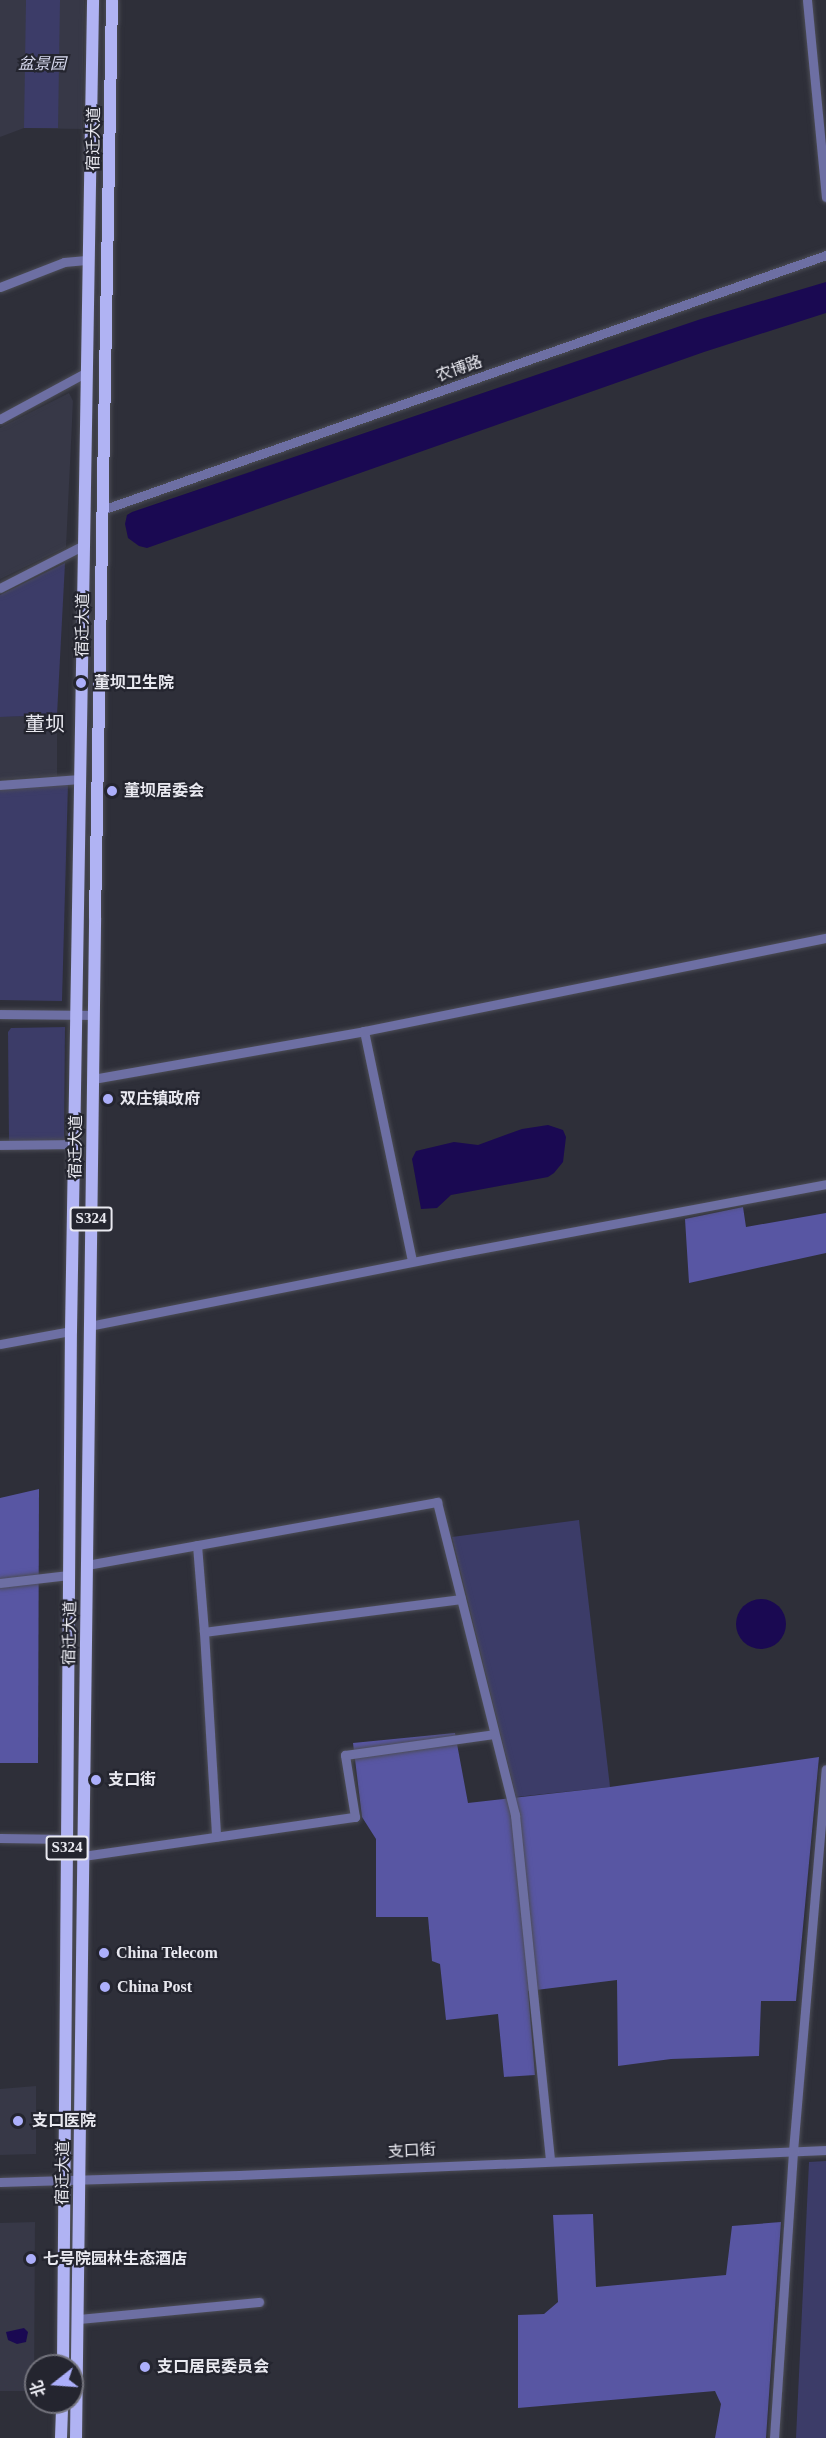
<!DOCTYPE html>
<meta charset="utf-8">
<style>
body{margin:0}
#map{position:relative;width:826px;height:2438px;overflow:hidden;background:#2e2f39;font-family:"Times New Roman","Noto Sans SC",serif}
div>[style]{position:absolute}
.built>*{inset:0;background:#373847}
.green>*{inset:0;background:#3c3c68}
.forest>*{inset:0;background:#5856a3}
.water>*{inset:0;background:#1a0952}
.round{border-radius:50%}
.roads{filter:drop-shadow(0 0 2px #4c4d56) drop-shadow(0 0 2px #4c4d56)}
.minor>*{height:9px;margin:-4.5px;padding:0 4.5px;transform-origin:4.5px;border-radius:4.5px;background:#6d6fa3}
.major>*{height:12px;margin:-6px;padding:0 6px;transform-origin:6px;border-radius:6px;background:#b0b3f3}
.dots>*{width:16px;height:16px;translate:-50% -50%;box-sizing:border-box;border:3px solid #24252f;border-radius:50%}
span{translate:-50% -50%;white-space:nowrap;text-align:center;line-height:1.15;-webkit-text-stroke:4.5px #24252f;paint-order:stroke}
.shield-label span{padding:2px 4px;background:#24252f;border:2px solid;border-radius:4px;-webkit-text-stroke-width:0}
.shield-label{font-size:15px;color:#e9e9f0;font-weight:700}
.park-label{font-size:16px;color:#d7d9ee;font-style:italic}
.street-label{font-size:16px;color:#e9e9f0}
.poi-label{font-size:16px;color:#e9e9f0;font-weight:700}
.left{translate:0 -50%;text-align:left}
.quarter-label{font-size:20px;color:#e9e9f0}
.north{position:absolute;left:24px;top:2354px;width:60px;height:60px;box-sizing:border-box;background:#24252f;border:2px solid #73737c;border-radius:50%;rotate:253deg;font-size:16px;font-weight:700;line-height:24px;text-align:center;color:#e9e9f0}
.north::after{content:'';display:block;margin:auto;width:21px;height:27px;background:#acaffb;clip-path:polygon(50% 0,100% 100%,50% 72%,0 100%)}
</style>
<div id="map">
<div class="built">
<i style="clip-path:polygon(0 0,84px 0,82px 129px,24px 128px,0 137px)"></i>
<i style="clip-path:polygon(69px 393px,73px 401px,66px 547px,0 579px,0 428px)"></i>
<i style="clip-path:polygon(57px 715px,57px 776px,0 779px,0 717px)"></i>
<i style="clip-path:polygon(36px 2086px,36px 2154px,0 2155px,0 2089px)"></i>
<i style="clip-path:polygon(35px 2222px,34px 2391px,0 2391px,0 2223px)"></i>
</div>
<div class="green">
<i style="clip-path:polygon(26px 0,60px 0,58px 128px,24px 128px)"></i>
<i style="clip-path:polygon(65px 563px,57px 715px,0 717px,0 595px)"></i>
<i style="clip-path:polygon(68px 783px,62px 1001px,0 1000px,0 790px)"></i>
<i style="clip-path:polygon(65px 1027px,64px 1140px,9px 1142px,8px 1032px,11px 1028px)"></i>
<i style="clip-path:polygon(579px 1520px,610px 1787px,516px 1797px,452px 1537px)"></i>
<i style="clip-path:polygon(826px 2161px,826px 2438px,796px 2438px,809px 2162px)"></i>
</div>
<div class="forest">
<i style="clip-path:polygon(743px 1207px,746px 1227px,826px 1213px,826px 1253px,689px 1283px,685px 1219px)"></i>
<i style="clip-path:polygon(39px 1489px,38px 1763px,0 1763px,0 1498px)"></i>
<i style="clip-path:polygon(455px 1733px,468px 1803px,610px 1787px,819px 1757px,796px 2001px,761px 2001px,759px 2056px,671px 2059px,618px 2066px,617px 1980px,528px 1991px,535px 2075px,504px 2077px,498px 2014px,446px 2020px,440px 1964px,432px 1961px,428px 1917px,376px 1917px,376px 1839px,362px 1817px,353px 1743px)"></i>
<i style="clip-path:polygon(593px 2214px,596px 2287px,726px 2275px,732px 2226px,781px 2222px,766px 2438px,715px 2438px,721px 2404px,715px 2391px,518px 2408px,518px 2315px,544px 2314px,558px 2302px,553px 2215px)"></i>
</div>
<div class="water">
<i style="clip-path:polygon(826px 282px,826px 313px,704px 352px,147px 548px,139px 546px,128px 538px,125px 524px,127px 515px,132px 512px,701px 319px)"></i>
<i style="clip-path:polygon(548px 1125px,563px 1130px,566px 1137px,563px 1162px,554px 1173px,548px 1177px,451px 1195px,437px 1208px,421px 1209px,412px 1159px,416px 1151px,454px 1142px,478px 1145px,522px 1129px)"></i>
<i class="round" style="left:736px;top:1599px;width:50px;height:50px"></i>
<i style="clip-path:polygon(24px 2328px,28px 2332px,26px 2342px,17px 2344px,8px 2340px,6px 2332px)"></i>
</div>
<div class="roads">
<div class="minor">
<i style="left:807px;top:0;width:198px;rotate:84.5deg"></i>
<i style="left:0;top:287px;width:69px;rotate:-21.3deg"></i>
<i style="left:64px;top:262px;width:25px;rotate:-5deg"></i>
<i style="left:0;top:419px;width:99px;rotate:-28.4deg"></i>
<i style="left:102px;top:510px;width:768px;rotate:-19.4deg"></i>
<i style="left:0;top:588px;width:94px;rotate:-27.1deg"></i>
<i style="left:0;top:785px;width:79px;rotate:-4.3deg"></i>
<i style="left:0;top:1014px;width:93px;rotate:0.6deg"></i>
<i style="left:364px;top:1031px;width:235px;rotate:78.2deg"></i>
<i style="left:93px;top:1079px;width:275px;rotate:-10deg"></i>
<i style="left:364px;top:1031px;width:471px;rotate:-11.4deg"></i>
<i style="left:0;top:1145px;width:74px;rotate:-0.8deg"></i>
<i style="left:89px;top:1326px;width:376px;rotate:-11.2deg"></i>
<i style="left:458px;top:1253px;width:374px;rotate:-10.6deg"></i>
<i style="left:0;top:1344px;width:72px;rotate:-10.4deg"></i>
<i style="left:197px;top:1545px;width:87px;rotate:85.4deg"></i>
<i style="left:204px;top:1632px;width:259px;rotate:-7.3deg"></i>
<i style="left:87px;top:1565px;width:356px;rotate:-10.2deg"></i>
<i style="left:437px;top:1502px;width:323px;rotate:76deg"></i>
<i style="left:515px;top:1815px;width:347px;rotate:84.2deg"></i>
<i style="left:0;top:1583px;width:69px;rotate:-6.6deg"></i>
<i style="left:204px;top:1632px;width:205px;rotate:86.6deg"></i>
<i style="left:0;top:1838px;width:68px;rotate:0.8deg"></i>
<i style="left:83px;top:1856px;width:275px;rotate:-8.2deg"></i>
<i style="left:355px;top:1817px;width:63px;rotate:-99.2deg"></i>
<i style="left:345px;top:1755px;width:150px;rotate:-8deg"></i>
<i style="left:0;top:2182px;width:239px;rotate:-1.7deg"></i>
<i style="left:239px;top:2175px;width:588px;rotate:-2.44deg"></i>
<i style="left:78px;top:2319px;width:182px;rotate:-5.4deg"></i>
<i style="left:774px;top:2438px;width:288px;rotate:-86.2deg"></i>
<i style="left:793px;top:2151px;width:383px;rotate:-85.1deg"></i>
</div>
<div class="major">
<i style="left:63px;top:2366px;width:1035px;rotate:-89.56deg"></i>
<i style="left:71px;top:1331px;width:1331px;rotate:-89.05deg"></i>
<i style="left:61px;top:2438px;width:36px;rotate:-88deg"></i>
<i style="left:76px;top:2438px;width:1520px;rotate:-89.28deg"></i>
<i style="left:95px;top:918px;width:918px;rotate:-88.94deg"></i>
</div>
</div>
<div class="dots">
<i style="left:81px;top:683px;background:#acaffb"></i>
<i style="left:112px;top:791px;background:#acaffb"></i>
<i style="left:108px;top:1099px;background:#acaffb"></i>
<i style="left:96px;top:1780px;background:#acaffb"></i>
<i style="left:104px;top:1953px;background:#acaffb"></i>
<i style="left:105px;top:1987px;background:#acaffb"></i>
<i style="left:18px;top:2121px;background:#acaffb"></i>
<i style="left:31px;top:2259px;background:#acaffb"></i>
<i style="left:145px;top:2367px;background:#acaffb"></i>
</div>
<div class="shield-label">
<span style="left:91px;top:1219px">S324</span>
<span style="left:67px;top:1848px">S324</span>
</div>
<div class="park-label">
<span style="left:42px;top:64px">盆景园</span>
</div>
<div class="street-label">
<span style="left:94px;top:139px;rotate:-89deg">宿迁大道</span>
<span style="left:459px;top:369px;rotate:-19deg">农博路</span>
<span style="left:83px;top:625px;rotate:-89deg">宿迁大道</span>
<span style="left:76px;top:1147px;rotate:-89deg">宿迁大道</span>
<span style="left:70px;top:1633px;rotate:-89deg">宿迁大道</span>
<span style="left:412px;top:2151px;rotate:-3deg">支口街</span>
<span style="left:63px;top:2173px;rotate:-89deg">宿迁大道</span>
</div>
<div class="poi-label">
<span class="left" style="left:94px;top:683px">董坝卫生院</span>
<span class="left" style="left:124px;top:791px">董坝居委会</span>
<span class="left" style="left:120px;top:1099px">双庄镇政府</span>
<span class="left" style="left:108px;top:1780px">支口街</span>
<span class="left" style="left:116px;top:1953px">China Telecom</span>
<span class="left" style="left:117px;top:1987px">China Post</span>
<span class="left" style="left:32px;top:2121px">支口医院</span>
<span class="left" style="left:43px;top:2259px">七号院园林生态酒店</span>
<span class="left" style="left:157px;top:2367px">支口居民委员会</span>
</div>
<div class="quarter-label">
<span style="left:45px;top:724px">董坝</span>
</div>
<div class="north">北</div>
</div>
